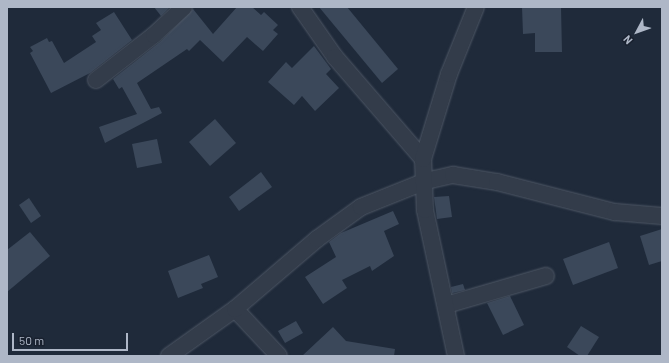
<!DOCTYPE html>
<style>
body{margin:0}
#map{position:relative;width:669px;height:363px;overflow:hidden;background:#1f2a3a;font-family:Barlow,sans-serif}
div>[style]{position:absolute}
.building>*{inset:0;background:#3b485a}
.roads{filter:drop-shadow(0 0 1px #4e5765) drop-shadow(0 0 1px #4e5765)}
.minor>*{height:16px;margin:-8px;padding:0 8px;transform-origin:8px;border-radius:8px;background:#333c4a}
span{translate:-50% -50%;white-space:nowrap;text-align:center;line-height:1.15;-webkit-text-stroke:3.5px #19212f;paint-order:stroke}
.frame{position:absolute;inset:0;border:8px solid #aeb7c7;pointer-events:none}
.north{position:absolute;left:617px;top:12px;width:40px;height:40px;-webkit-text-stroke:3px #19212f;paint-order:stroke;rotate:229deg;font-size:11px;font-weight:700;line-height:16px;text-align:center;color:#aeb7c7}
.north::after{content:'';display:block;margin:auto;width:14px;height:18px;background:#aeb7c7;clip-path:polygon(50% 0,100% 100%,50% 72%,0 100%)}
.scale{position:absolute;left:12px;top:333px;width:116px;height:18px;box-sizing:border-box;border:2px solid #aeb7c7;border-top:0;padding-left:5px;font-size:12px;line-height:14px;white-space:nowrap;color:#aeb7c7;-webkit-text-stroke:3px #19212f;paint-order:stroke}
</style>
<div id="map">
<div class="building">
<i style="clip-path:polygon(154px 7px,170px 7px,161px 16px)"></i>
<i style="clip-path:polygon(237px 7px,252px 7px,261px 15px,264px 12px,278px 25px,273px 30px,278px 34px,263px 51px,247px 37px,223px 62px,200px 40px,189px 51px,187px 49px,137px 83px,151px 109px,159px 107px,162px 113px,105px 143px,99px 127px,137px 114px,122px 87px,119px 89px,113px 79px,160px 42px,193px 9px,213px 34px)"></i>
<i style="clip-path:polygon(319px 7px,347px 7px,398px 69px,382px 83px)"></i>
<i style="clip-path:polygon(522px 7px,561px 7px,562px 52px,535px 52px,535px 33px,523px 34px)"></i>
<i style="clip-path:polygon(114px 12px,132px 40px,90px 73px,51px 93px,30px 53px,33px 51px,30px 47px,47px 38px,49px 42px,52px 41px,64px 63px,96px 42px,92px 36px,101px 30px,96px 23px)"></i>
<i style="clip-path:polygon(314px 46px,331px 69px,326px 74px,339px 88px,315px 111px,302px 96px,294px 105px,268px 82px,286px 62px,292px 68px)"></i>
<i style="clip-path:polygon(215px 119px,236px 143px,210px 166px,189px 142px)"></i>
<i style="clip-path:polygon(157px 139px,162px 163px,137px 168px,132px 144px)"></i>
<i style="clip-path:polygon(261px 172px,272px 187px,239px 211px,229px 197px)"></i>
<i style="clip-path:polygon(449px 196px,452px 217px,437px 219px,434px 197px)"></i>
<i style="clip-path:polygon(29px 198px,41px 216px,31px 223px,19px 205px)"></i>
<i style="clip-path:polygon(393px 211px,399px 224px,384px 231px,394px 256px,372px 271px,370px 266px,342px 280px,347px 288px,323px 304px,305px 277px,336px 257px,329px 242px,341px 233px)"></i>
<i style="clip-path:polygon(662px 229px,662px 261px,649px 265px,640px 236px)"></i>
<i style="clip-path:polygon(30px 232px,50px 256px,7px 292px,7px 250px)"></i>
<i style="clip-path:polygon(609px 242px,618px 268px,573px 285px,563px 259px)"></i>
<i style="clip-path:polygon(209px 255px,218px 277px,201px 284px,203px 288px,178px 298px,168px 271px)"></i>
<i style="clip-path:polygon(463px 284px,465px 290px,452px 293px,451px 287px)"></i>
<i style="clip-path:polygon(510px 296px,524px 325px,503px 335px,487px 303px)"></i>
<i style="clip-path:polygon(296px 321px,303px 333px,285px 343px,278px 331px)"></i>
<i style="clip-path:polygon(581px 326px,599px 337px,587px 356px,580px 356px,567px 347px)"></i>
<i style="clip-path:polygon(333px 327px,346px 341px,395px 349px,394px 356px,302px 356px)"></i>
</div>
<div class="roads">
<div class="minor">
<i style="left:300px;top:7px;width:61px;rotate:55deg"></i>
<i style="left:335px;top:57px;width:135px;rotate:49.2deg"></i>
<i style="left:96px;top:80px;width:73px;rotate:-37.8deg"></i>
<i style="left:154px;top:35px;width:41px;rotate:-43deg"></i>
<i style="left:446px;top:305px;width:104px;rotate:-16.2deg"></i>
<i style="left:235px;top:309px;width:64px;rotate:46.9deg"></i>
<i style="left:169px;top:356px;width:81px;rotate:-35.5deg"></i>
<i style="left:235px;top:309px;width:108px;rotate:-40.5deg"></i>
<i style="left:317px;top:239px;width:54px;rotate:-36deg"></i>
<i style="left:361px;top:207px;width:70px;rotate:-21.8deg"></i>
<i style="left:426px;top:181px;width:28px;rotate:-13deg"></i>
<i style="left:453px;top:175px;width:45px;rotate:9deg"></i>
<i style="left:497px;top:182px;width:122px;rotate:14.3deg"></i>
<i style="left:615px;top:212px;width:47px;rotate:4.9deg"></i>
<i style="left:456px;top:356px;width:149px;rotate:-102deg"></i>
<i style="left:425px;top:210px;width:51px;rotate:-92.2deg"></i>
<i style="left:423px;top:159px;width:89px;rotate:-73deg"></i>
<i style="left:449px;top:74px;width:72px;rotate:-68.1deg"></i>
</div>
</div>
<div class="frame"></div>
<div class="north">N</div>
<div class="scale">50 m</div>
</div>
